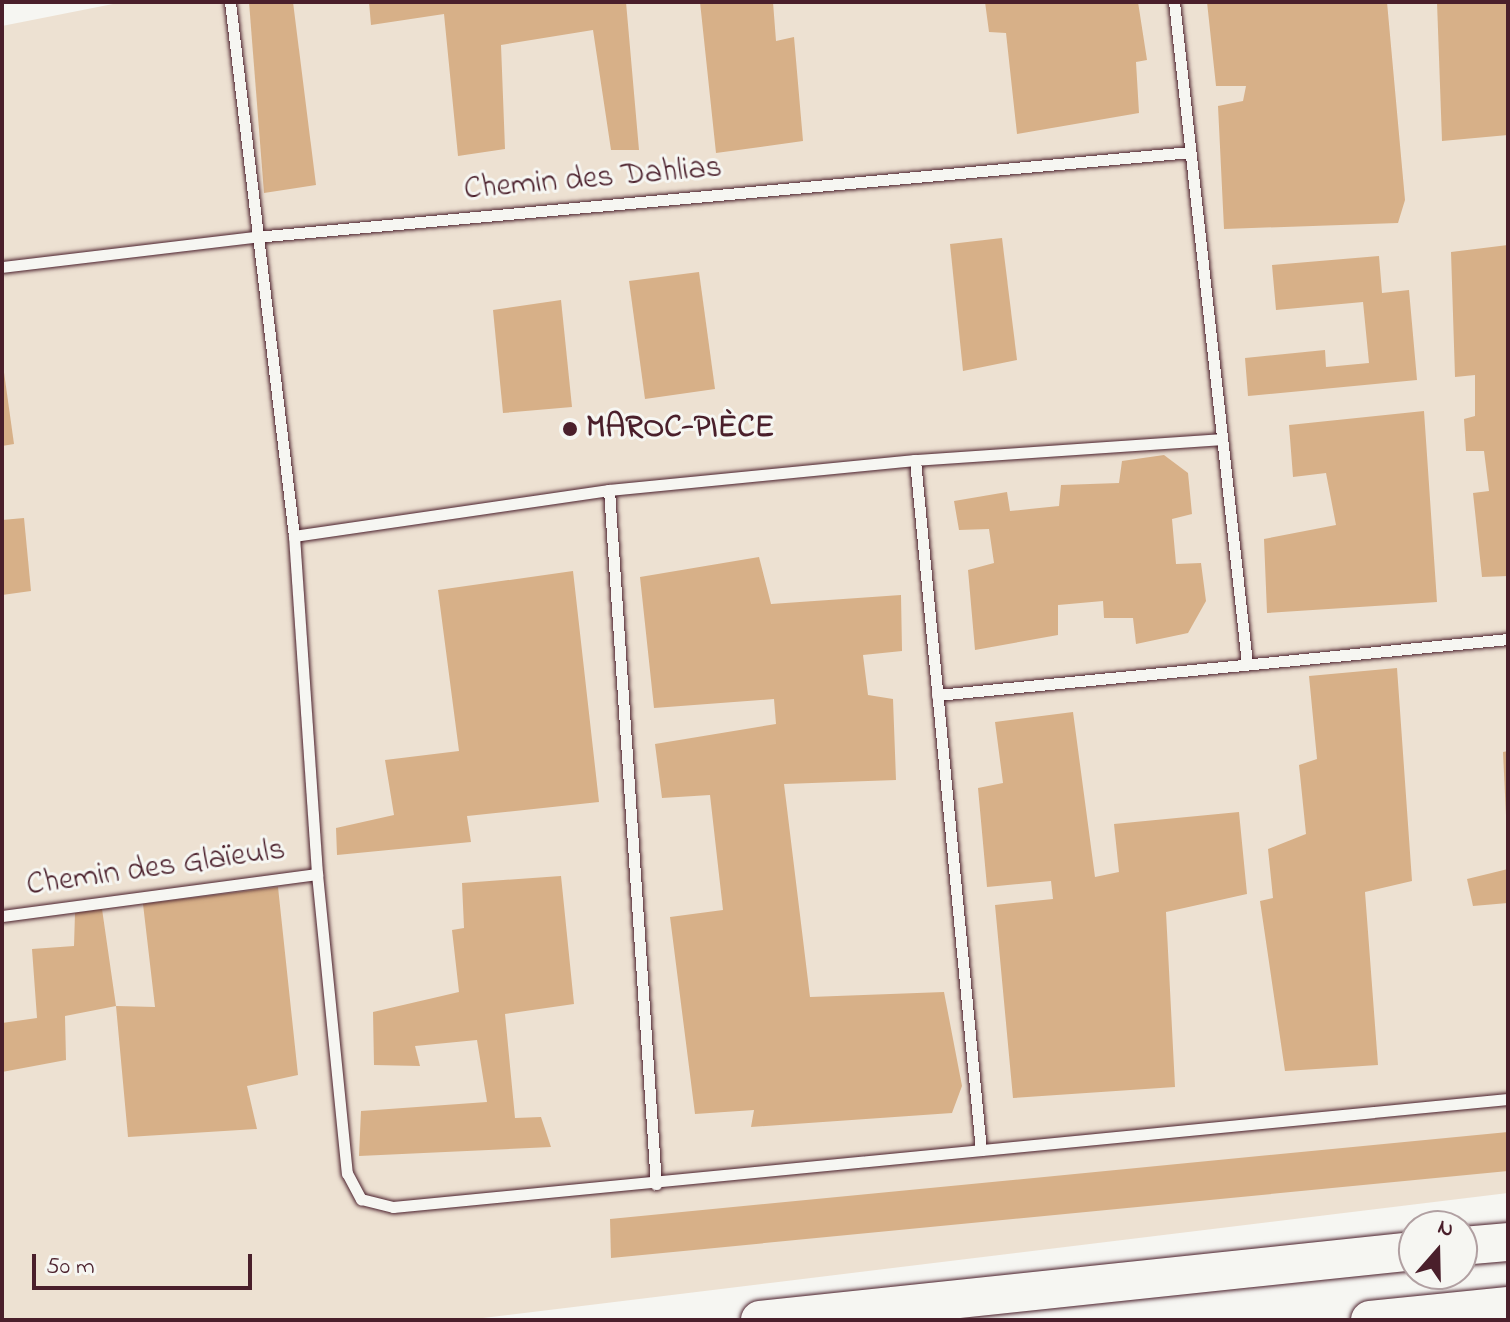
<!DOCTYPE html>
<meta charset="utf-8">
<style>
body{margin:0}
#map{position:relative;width:1510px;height:1322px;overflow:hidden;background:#f6f6f2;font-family:"Indie Flower",sans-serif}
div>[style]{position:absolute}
.built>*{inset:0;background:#ede1d2}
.building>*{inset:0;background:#d7b088}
.roads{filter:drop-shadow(0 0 2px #4a1f2b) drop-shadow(0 0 2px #4a1f2b)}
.service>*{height:11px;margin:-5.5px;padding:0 5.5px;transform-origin:5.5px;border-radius:5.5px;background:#f6f6f2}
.trunk>*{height:38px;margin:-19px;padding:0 19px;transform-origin:19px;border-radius:19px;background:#f6f6f2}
.dots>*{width:22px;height:22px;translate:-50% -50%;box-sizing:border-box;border:4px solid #f6f6f2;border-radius:50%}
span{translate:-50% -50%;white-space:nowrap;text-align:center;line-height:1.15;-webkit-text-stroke:6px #f6f6f2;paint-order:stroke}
.street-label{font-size:32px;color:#4a1f2b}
.poi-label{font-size:32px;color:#4a1f2b;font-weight:700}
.left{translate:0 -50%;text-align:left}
.frame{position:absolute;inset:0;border:4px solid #4a1f2b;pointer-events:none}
.north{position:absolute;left:1398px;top:1210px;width:80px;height:80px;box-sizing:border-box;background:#f6f6f2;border:2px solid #b1a0a2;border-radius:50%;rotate:20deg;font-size:22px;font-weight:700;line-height:32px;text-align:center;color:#4a1f2b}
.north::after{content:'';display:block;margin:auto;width:28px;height:36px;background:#4a1f2b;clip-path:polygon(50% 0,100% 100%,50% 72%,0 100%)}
.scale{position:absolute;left:32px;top:1254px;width:220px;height:36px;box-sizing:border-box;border:4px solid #4a1f2b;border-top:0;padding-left:10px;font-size:24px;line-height:28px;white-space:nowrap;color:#4a1f2b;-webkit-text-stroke:6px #f6f6f2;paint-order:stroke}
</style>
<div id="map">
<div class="built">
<i style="clip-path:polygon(123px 2px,1508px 2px,1508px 1193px,466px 1320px,2px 1320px,2px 26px)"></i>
</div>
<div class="building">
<i style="clip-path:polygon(249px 2px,293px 2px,316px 185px,264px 193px)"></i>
<i style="clip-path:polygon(369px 2px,626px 2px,639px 150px,611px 150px,593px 30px,501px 45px,505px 149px,458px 156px,444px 14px,371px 25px)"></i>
<i style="clip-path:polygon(700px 2px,773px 2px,776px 41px,794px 37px,803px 141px,716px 153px)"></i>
<i style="clip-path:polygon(985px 2px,1138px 2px,1147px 60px,1136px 62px,1139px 113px,1017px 134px,1006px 33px,989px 32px)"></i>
<i style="clip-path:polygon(1207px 2px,1387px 2px,1405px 200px,1398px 223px,1224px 229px,1218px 106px,1243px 101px,1246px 86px,1216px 86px)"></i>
<i style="clip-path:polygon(1437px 2px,1508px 2px,1508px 135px,1442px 141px)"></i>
<i style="clip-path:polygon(1002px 238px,1017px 360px,963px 371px,950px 244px)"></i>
<i style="clip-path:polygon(1508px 245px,1508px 576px,1482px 577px,1473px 493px,1489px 491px,1484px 451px,1466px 451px,1464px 419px,1475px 416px,1475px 375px,1455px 377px,1451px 252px)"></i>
<i style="clip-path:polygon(1379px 256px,1382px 293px,1409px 290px,1417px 380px,1248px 396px,1245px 358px,1325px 350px,1326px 367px,1369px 363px,1363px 302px,1276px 310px,1272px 265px)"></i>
<i style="clip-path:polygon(699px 272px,715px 389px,645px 399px,629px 281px)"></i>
<i style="clip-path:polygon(561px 300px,572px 407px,503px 413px,493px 310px)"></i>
<i style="clip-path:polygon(2px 358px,14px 444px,2px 446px)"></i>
<i style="clip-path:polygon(1424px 411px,1437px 602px,1267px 613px,1264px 539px,1336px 525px,1326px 473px,1293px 477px,1289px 425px)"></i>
<i style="clip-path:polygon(1164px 455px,1188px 473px,1192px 514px,1172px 519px,1176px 564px,1201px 563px,1206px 601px,1188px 633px,1136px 644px,1133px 618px,1104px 618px,1103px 601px,1058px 605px,1058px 635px,975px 650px,968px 570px,994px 563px,989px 529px,959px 530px,954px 501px,1007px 492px,1010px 511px,1059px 506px,1061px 485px,1119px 483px,1122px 461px)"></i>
<i style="clip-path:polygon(24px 518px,31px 591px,2px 595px,2px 520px)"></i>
<i style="clip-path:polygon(759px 557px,771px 604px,901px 595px,902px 651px,863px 655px,868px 695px,893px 699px,896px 780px,784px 784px,810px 997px,944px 992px,962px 1086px,952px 1113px,751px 1127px,754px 1110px,695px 1114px,670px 917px,723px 910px,710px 795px,662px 798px,655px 744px,776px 724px,774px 699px,654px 708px,640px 577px)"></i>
<i style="clip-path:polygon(573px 571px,599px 802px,467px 816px,471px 842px,337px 855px,336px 828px,394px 815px,385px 760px,459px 751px,438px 590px)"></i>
<i style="clip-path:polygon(1397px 668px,1412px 881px,1365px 892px,1378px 1065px,1285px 1071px,1260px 901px,1273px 898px,1268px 849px,1306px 834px,1299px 765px,1317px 759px,1309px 676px)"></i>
<i style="clip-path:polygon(1073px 712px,1095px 877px,1119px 872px,1114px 824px,1239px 812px,1247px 894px,1166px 912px,1175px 1087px,1013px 1098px,995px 905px,1053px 899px,1051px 881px,987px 887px,978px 788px,1003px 783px,995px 722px)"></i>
<i style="clip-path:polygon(1508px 751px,1508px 815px,1506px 815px,1503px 752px)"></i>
<i style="clip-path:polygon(1508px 869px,1508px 903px,1473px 906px,1467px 879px)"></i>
<i style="clip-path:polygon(561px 876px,574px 1004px,505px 1014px,515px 1118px,541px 1117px,551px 1147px,359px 1156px,361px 1111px,487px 1102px,477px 1040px,415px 1046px,420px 1066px,374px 1065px,373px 1012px,459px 992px,452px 930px,464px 928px,462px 883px)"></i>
<i style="clip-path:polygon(278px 887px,298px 1075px,247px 1086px,257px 1129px,128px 1137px,116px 1006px,155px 1007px,143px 904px)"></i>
<i style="clip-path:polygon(102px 909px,116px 1006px,65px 1016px,66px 1060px,2px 1072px,2px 1023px,37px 1018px,32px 949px,74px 946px,75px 913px)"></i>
<i style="clip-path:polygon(1508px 1132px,1508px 1171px,611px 1258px,610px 1219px)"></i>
</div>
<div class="roads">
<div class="service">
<i style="left:230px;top:2px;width:538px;rotate:83.17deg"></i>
<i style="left:294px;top:536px;width:339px;rotate:86.1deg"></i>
<i style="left:317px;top:874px;width:301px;rotate:84.3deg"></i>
<i style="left:347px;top:1173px;width:30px;rotate:62deg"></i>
<i style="left:361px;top:1199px;width:33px;rotate:14deg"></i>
<i style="left:393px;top:1207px;width:1120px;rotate:-5.53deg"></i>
<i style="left:1174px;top:2px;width:665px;rotate:83.7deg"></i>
<i style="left:2px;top:267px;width:255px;rotate:-6.8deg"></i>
<i style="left:255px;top:237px;width:939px;rotate:-5.19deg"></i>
<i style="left:915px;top:460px;width:693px;rotate:84.54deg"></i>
<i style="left:609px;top:490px;width:696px;rotate:86.13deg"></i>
<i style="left:294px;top:536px;width:318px;rotate:-8.3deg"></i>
<i style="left:609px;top:490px;width:307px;rotate:-5.6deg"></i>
<i style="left:915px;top:460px;width:307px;rotate:-3.9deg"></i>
<i style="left:937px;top:695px;width:574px;rotate:-5.6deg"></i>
<i style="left:2px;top:916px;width:318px;rotate:-7.6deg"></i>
</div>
<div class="trunk">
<i style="left:1462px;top:1246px;width:46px;rotate:-5deg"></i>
<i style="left:760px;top:1320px;width:658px;rotate:-6.02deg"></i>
<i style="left:1370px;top:1320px;width:139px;rotate:-5.8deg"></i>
</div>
</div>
<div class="dots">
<i style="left:570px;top:429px;background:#4a1f2b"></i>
</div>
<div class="street-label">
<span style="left:593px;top:180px;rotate:-5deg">Chemin des Dahlias</span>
<span style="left:156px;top:869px;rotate:-8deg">Chemin des Glaïeuls</span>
</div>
<div class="poi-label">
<span class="left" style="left:586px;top:429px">MAROC-PIÈCE</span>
</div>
<div class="frame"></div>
<div class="north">N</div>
<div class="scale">50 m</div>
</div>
